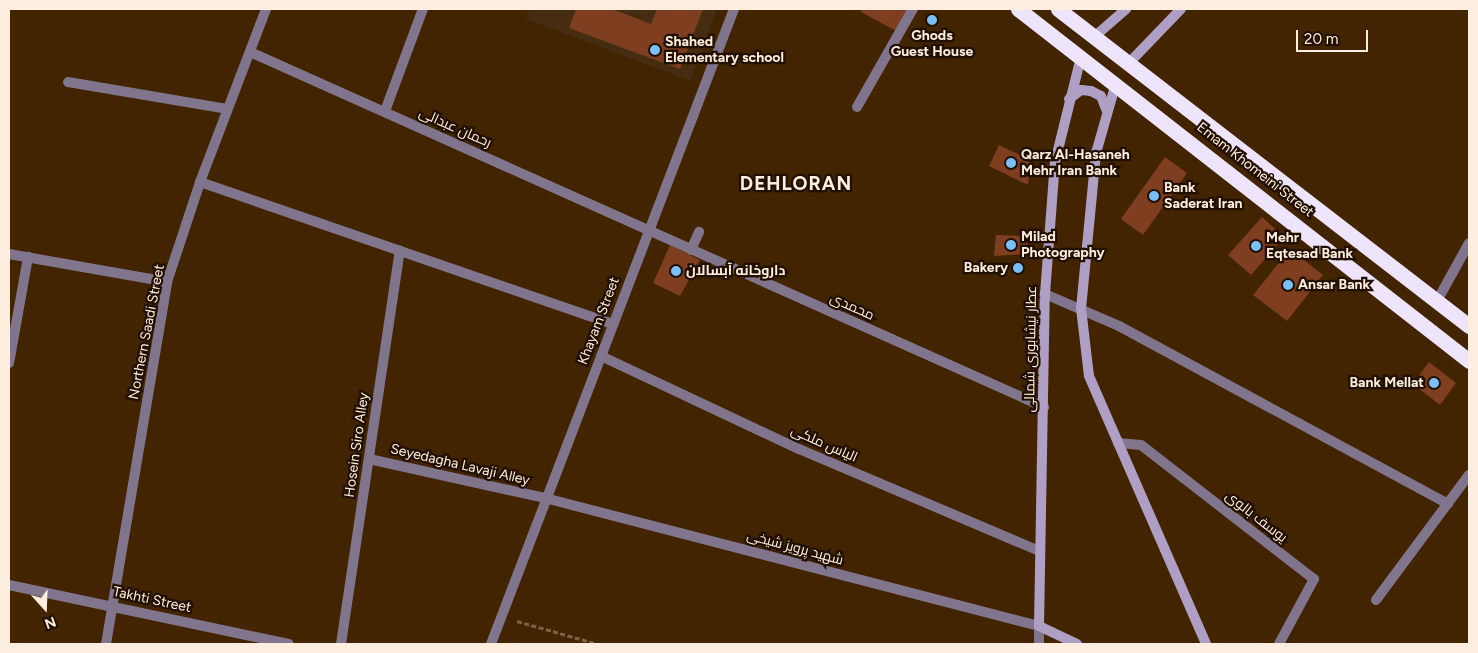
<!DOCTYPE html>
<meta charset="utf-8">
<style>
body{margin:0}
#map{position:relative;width:1478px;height:653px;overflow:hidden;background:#422400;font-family:Figtree,Cairo,sans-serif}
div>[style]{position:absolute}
.built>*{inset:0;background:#462c10}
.building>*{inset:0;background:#7e3e1f}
.path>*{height:3px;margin-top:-1.5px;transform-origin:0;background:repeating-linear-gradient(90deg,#7d6346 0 5px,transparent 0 7.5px)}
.lane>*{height:10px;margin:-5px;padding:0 5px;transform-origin:5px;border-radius:5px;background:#80758d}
.street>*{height:10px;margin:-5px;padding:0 5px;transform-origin:5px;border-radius:5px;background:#80758d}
.secondary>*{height:10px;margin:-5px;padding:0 5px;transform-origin:5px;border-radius:5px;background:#af9fc4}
.highway>*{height:15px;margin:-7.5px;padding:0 7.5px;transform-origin:7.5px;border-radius:7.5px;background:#eee4fb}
.dots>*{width:14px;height:14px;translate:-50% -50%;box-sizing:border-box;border:2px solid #211001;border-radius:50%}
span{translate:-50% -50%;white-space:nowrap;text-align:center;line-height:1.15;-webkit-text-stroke:4.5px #211001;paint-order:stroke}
.poi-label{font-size:14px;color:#feeee0;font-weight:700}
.left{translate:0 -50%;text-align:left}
.right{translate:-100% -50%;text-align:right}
.street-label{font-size:14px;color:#feeee0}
.district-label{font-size:19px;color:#feeee0;font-weight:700;letter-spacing:1px}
.frame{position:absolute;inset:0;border:10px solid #feeee0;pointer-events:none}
.north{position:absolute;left:20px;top:583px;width:50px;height:50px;-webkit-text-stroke:4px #211001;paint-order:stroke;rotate:160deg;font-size:14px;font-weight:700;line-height:20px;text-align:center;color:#feeee0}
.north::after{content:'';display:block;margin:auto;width:18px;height:22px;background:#feeee0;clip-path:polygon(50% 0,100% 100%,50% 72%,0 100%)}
.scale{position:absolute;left:1296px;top:30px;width:72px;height:22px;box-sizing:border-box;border:2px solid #feeee0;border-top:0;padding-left:6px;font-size:15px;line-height:18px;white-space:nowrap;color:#feeee0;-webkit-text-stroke:4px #211001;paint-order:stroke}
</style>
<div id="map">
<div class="built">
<i style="clip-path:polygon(530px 9px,717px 9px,690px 81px,526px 19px)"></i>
</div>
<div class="building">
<i style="clip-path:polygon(576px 9px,612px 9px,651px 24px,657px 9px,703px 9px,680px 69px,569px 28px)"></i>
<i style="clip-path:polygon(862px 9px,911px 9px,898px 32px,861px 12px)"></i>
<i style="clip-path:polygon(999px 145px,1031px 160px,1028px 185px,989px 166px)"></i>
<i style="clip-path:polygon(1165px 157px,1187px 173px,1143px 235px,1121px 219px)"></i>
<i style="clip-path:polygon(1262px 217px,1284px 237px,1251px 275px,1228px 255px)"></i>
<i style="clip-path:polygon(996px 235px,1028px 236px,1027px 254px,994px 256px)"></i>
<i style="clip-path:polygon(670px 245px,700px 260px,680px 296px,653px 283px)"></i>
<i style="clip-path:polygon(1290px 249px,1323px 275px,1287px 321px,1253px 295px)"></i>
<i style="clip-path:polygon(1429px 362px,1456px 383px,1440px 405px,1413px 384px)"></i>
</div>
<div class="path">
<i style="left:517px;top:621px;width:84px;rotate:15.9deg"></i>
</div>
<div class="lane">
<i style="left:691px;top:250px;width:20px;rotate:-66deg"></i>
<i style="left:1118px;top:443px;width:23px;rotate:5deg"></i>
<i style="left:1141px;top:445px;width:219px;rotate:37.8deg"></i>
<i style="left:1314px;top:579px;width:74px;rotate:118.3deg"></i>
<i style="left:1376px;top:600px;width:156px;rotate:-53.4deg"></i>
</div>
<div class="street">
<i style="left:250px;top:52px;width:870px;rotate:24.09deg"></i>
<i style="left:68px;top:82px;width:161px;rotate:9.6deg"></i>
<i style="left:857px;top:107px;width:113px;rotate:-60.3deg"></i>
<i style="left:385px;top:111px;width:109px;rotate:-69.6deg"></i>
<i style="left:200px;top:182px;width:437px;rotate:19deg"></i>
<i style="left:9px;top:254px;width:160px;rotate:10deg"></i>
<i style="left:1045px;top:294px;width:81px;rotate:23.4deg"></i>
<i style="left:1119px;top:326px;width:374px;rotate:28.4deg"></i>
<i style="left:1437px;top:301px;width:66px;rotate:-61.1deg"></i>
<i style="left:601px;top:356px;width:219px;rotate:25.2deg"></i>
<i style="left:799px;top:449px;width:261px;rotate:23deg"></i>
<i style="left:9px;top:363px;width:108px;rotate:-79.8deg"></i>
<i style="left:369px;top:459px;width:180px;rotate:12.5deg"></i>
<i style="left:545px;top:498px;width:510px;rotate:14.53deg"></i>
<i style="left:1039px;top:626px;width:18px;rotate:90deg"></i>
<i style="left:9px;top:585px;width:286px;rotate:11.9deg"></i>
<i style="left:106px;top:644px;width:367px;rotate:-80.4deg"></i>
<i style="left:167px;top:282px;width:105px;rotate:-71.7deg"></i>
<i style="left:200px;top:182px;width:185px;rotate:-69.1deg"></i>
<i style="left:341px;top:644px;width:398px;rotate:-81.5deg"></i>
<i style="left:491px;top:644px;width:680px;rotate:-69.06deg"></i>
</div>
<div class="secondary">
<i style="left:1094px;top:37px;width:43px;rotate:-41.2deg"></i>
<i style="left:1128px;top:64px;width:76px;rotate:-46.1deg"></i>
<i style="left:1116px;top:83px;width:73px;rotate:105.9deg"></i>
<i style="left:1096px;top:153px;width:156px;rotate:95.5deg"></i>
<i style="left:1081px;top:308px;width:68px;rotate:83.3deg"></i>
<i style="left:1089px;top:376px;width:292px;rotate:66.4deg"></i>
<i style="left:1069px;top:99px;width:15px;rotate:-37deg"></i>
<i style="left:1081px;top:90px;width:10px;rotate:6deg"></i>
<i style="left:1091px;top:91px;width:11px;rotate:27deg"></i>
<i style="left:1101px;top:96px;width:14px;rotate:69deg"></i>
<i style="left:1077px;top:644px;width:42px;rotate:-154.7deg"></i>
<i style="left:1039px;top:626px;width:332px;rotate:-89deg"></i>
<i style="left:1045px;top:294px;width:132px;rotate:-85.7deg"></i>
<i style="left:1055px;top:162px;width:108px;rotate:-76.1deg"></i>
</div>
<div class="highway">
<i style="left:1018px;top:9px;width:572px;rotate:37.97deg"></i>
<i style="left:1058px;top:9px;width:519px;rotate:37.64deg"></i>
</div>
<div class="dots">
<i style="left:932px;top:20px;background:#7abff8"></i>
<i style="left:655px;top:50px;background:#7abff8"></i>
<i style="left:1011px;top:163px;background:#7abff8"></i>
<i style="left:1154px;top:196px;background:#7abff8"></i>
<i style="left:1011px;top:245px;background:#7abff8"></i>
<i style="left:1256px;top:246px;background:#7abff8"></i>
<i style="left:1018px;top:268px;background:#7abff8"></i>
<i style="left:676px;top:271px;background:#7abff8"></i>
<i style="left:1288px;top:285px;background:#7abff8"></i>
<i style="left:1434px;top:383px;background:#7abff8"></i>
</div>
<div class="poi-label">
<span style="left:932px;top:44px">Ghods<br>Guest House</span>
<span class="left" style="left:665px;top:50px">Shahed<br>Elementary school</span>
<span class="left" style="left:1021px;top:163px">Qarz Al-Hasaneh<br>Mehr Iran Bank</span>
<span class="left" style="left:1164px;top:196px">Bank<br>Saderat Iran</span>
<span class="left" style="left:1021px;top:245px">Milad<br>Photography</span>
<span class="left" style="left:1266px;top:246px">Mehr<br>Eqtesad Bank</span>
<span class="right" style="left:1008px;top:268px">Bakery</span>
<span class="left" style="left:686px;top:271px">داروخانه آبسالان</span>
<span class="left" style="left:1298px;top:285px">Ansar Bank</span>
<span class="right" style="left:1424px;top:383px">Bank Mellat</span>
</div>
<div class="street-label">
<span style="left:455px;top:128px;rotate:24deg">رحمان عبدالی</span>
<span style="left:1255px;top:170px;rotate:38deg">Emam Khomeini Street</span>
<span style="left:852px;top:307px;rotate:24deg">محمدی</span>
<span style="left:599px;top:321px;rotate:-69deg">Khayam Street</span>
<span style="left:147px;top:332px;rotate:-79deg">Northern Saadi Street</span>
<span style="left:1031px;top:349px;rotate:-89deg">عطار نیشابوری شمالی</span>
<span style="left:824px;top:444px;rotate:24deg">الیاس ملکی</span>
<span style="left:357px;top:445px;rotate:-82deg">Hosein Siro Alley</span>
<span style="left:460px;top:465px;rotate:13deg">Seyedagha Lavaji Alley</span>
<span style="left:1256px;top:517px;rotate:38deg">یوسف بالوی</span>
<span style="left:795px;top:548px;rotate:15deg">شهید پرویز شیخی</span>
<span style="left:152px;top:600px;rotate:12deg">Takhti Street</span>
</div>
<div class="district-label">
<span style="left:796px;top:184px">DEHLORAN</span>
</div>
<div class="frame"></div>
<div class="north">N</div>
<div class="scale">20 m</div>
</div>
